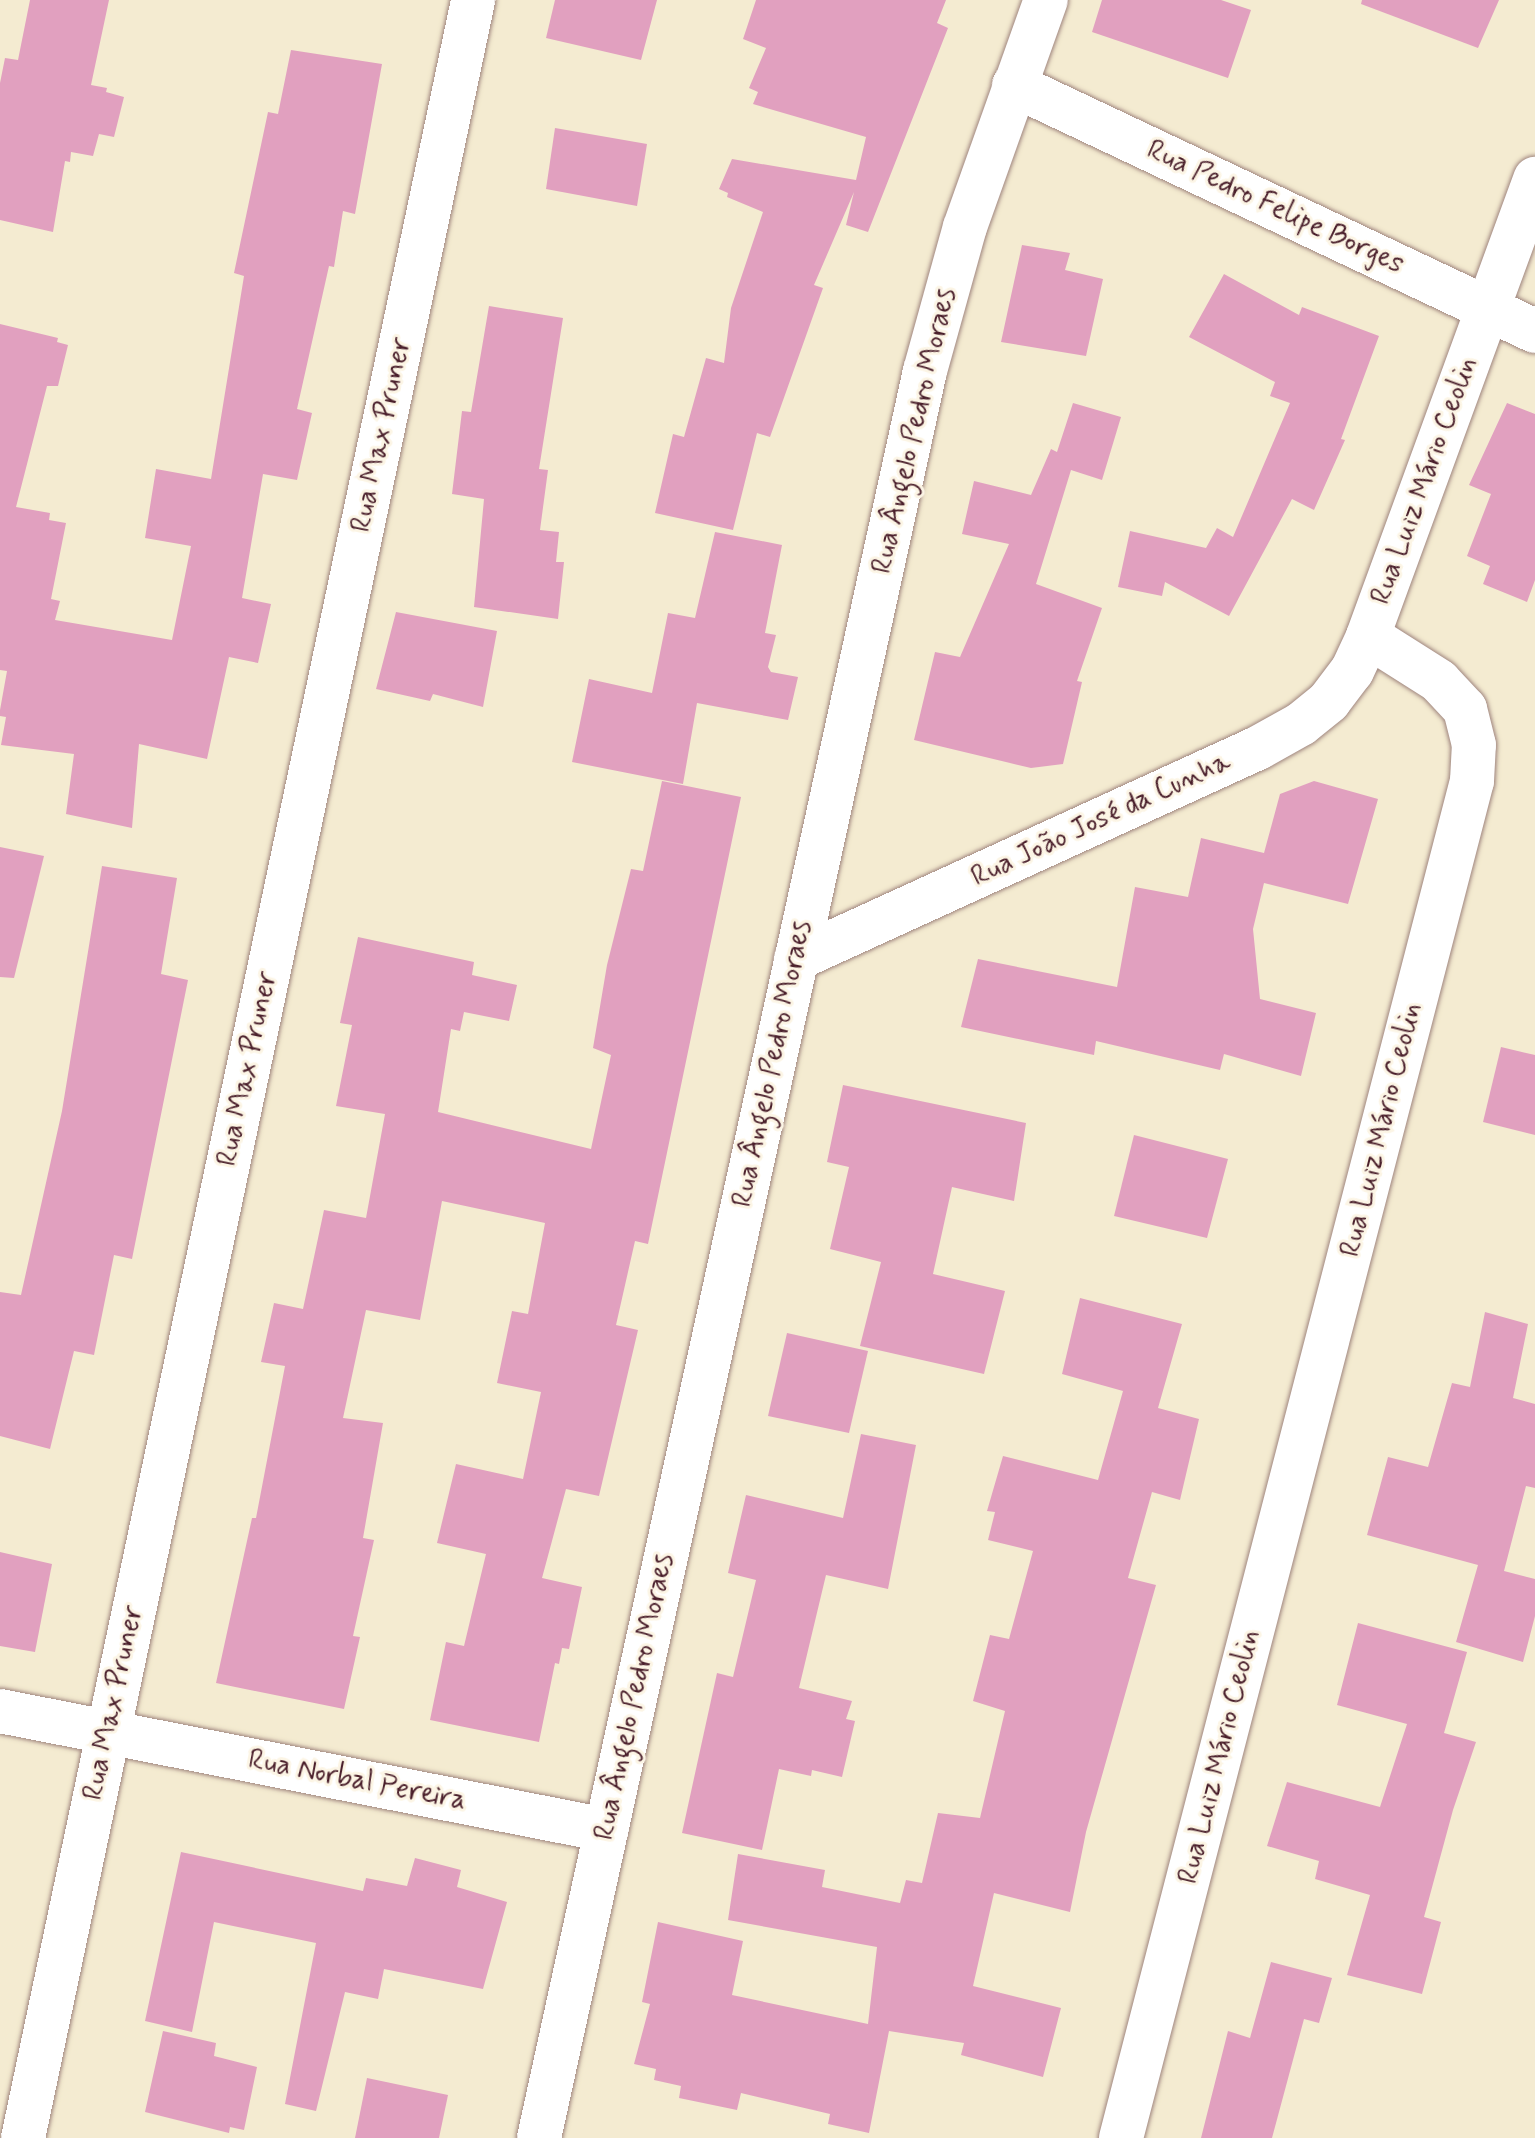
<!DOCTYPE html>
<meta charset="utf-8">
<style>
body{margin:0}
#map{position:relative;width:1535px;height:2138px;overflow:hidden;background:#f4ebd1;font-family:Mynerve,sans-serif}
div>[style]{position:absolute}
.building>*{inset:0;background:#e1a0bf}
.roads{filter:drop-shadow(0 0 2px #9f857e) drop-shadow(0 0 2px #9f857e)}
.minor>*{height:44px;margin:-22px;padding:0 22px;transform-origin:22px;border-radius:22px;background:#fff}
span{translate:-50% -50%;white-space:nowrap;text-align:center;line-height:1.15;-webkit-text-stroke:6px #fcf5e5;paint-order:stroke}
.street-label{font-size:28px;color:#4a1f2b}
</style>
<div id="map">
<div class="building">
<i style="clip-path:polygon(30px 0,109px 0,91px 85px,107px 88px,106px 92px,124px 97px,114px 137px,99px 134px,93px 156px,71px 152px,70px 162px,65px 161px,53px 232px,0 220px,0 83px,5px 58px,18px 60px)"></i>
<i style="clip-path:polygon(555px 0,657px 0,641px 60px,546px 38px)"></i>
<i style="clip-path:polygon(756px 0,946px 0,937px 23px,948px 28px,868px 232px,846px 225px,854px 192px,814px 285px,823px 288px,770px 437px,757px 433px,733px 530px,655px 513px,673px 434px,684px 437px,706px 358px,724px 363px,731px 308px,763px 212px,727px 197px,728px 193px,719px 189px,732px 159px,856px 180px,866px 137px,753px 104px,758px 92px,749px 88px,766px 48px,743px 39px)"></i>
<i style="clip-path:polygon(1102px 0,1221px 0,1251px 10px,1228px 78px,1092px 32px)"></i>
<i style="clip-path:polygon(1362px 0,1499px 0,1478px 48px,1361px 4px)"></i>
<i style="clip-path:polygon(291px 50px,382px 64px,355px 214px,343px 211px,334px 267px,329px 266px,297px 409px,312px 413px,297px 480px,263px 474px,242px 598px,271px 604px,258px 663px,229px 657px,207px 759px,139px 744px,132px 828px,66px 814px,74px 754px,1px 745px,6px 717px,0 716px,0 710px,7px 671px,0 670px,0 324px,58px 338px,57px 342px,68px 345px,58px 386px,47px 386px,16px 507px,50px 513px,49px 520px,66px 523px,51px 599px,60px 601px,55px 620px,172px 640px,191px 546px,145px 538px,156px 469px,211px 479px,244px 276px,234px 273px,268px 112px,278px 114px)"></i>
<i style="clip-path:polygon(555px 128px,647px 144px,637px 206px,546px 189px)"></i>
<i style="clip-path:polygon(1022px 245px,1070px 253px,1065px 270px,1103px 279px,1086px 356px,1001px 342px)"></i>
<i style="clip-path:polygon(1224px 274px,1299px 315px,1302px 307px,1379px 336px,1341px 439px,1345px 440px,1314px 510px,1292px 499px,1229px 616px,1165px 582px,1162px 596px,1118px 587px,1130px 531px,1206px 548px,1217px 528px,1233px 537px,1290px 403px,1270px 396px,1275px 382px,1189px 337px)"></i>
<i style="clip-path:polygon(489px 306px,563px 318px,539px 469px,548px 470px,540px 530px,559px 532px,556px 562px,564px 562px,558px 619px,474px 607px,484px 499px,452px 494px,462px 411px,471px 412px)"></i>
<i style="clip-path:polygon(1073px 403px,1121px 417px,1102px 480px,1071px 470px,1036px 584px,1102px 608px,1077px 681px,1082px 682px,1063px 764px,1031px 768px,914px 740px,935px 652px,960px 657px,1009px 544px,962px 534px,974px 481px,1031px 495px,1051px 449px,1057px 452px)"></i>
<i style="clip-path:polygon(1507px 403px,1535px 414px,1535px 580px,1527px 602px,1483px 584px,1490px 566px,1467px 556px,1491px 494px,1469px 485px)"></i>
<i style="clip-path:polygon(715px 532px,782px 545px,765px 633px,776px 635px,768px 667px,771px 672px,798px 677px,788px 720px,697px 703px,683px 784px,572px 762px,589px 679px,652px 693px,668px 613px,695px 618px)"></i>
<i style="clip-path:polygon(396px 612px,497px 631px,483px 707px,433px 694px,430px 701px,376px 689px)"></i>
<i style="clip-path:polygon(662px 781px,741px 797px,648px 1244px,635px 1241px,616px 1325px,638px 1330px,599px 1496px,566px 1489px,542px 1578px,582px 1587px,569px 1649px,562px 1648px,559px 1664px,555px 1663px,539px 1742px,430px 1720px,446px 1642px,464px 1646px,486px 1554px,437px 1543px,456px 1464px,523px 1479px,541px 1392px,497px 1383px,512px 1311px,528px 1314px,545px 1223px,442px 1201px,420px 1320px,366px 1310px,343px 1418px,383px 1423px,363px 1538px,374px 1540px,353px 1636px,360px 1637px,344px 1709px,216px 1683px,252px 1518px,256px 1518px,285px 1366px,261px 1362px,274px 1303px,303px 1309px,324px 1210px,366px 1218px,385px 1114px,336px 1106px,352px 1025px,340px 1023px,358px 937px,474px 962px,472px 975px,517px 985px,509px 1021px,464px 1012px,460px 1031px,451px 1029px,438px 1112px,591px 1149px,611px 1055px,593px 1048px,607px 965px,631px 869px,643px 871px)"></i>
<i style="clip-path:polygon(1314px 781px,1378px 799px,1348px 904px,1264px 883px,1253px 929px,1260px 999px,1316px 1013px,1301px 1076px,1224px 1054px,1220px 1070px,1096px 1041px,1094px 1055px,961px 1027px,978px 959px,1117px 987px,1135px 887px,1188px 897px,1201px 838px,1264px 853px,1280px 794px)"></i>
<i style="clip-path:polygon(0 847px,44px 856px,14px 978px,0 977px)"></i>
<i style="clip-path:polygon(102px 866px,177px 878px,161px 974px,188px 980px,132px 1259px,114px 1255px,94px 1355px,74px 1351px,50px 1449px,0 1436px,0 1292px,21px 1295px,62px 1111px)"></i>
<i style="clip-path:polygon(1501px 1047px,1535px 1055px,1535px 1135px,1483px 1122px)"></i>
<i style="clip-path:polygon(843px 1085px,1026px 1123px,1014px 1201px,952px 1187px,933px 1274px,1005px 1291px,984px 1374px,860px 1346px,881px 1262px,830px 1249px,849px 1167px,827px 1162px)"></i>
<i style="clip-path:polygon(1134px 1135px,1228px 1159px,1207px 1238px,1114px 1216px)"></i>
<i style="clip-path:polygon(1080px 1298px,1182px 1324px,1158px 1408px,1199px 1419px,1180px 1500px,1152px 1492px,1128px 1578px,1156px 1585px,1086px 1832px,1070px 1912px,994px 1893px,973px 1986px,1061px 2008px,1043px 2077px,961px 2055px,964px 2043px,889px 2031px,869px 2133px,828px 2124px,830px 2114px,741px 2093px,737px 2110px,679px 2098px,681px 2086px,654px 2080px,656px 2069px,634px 2064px,650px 2004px,642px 2002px,658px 1922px,743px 1941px,732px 1995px,868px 2024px,877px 1947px,728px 1920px,738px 1854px,825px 1870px,822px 1887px,900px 1903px,906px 1880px,922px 1883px,938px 1813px,980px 1818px,1005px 1711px,973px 1701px,990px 1635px,1009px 1639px,1033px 1551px,988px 1540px,995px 1512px,987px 1511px,1003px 1456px,1098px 1480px,1123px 1391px,1062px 1374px)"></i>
<i style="clip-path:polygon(1485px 1312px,1528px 1324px,1513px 1398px,1535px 1404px,1535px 1488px,1526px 1486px,1504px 1571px,1535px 1579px,1535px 1616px,1523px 1662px,1456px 1642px,1478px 1565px,1367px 1535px,1388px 1457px,1428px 1467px,1452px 1383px,1470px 1387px)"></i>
<i style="clip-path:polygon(787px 1333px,868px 1351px,849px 1433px,768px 1416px)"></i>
<i style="clip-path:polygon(861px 1434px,916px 1445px,888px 1589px,826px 1575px,799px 1688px,852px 1701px,846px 1719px,855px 1721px,842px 1777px,812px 1770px,811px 1776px,779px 1769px,762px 1850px,682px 1833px,717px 1673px,733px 1677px,756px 1580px,728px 1573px,746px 1495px,843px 1518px)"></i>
<i style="clip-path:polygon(0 1552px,52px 1564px,35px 1652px,0 1646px)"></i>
<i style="clip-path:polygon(1358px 1623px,1467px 1652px,1444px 1733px,1476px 1742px,1453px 1810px,1424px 1917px,1441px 1922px,1422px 1994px,1347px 1975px,1370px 1895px,1315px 1879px,1319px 1861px,1267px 1846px,1287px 1782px,1380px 1807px,1407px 1724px,1337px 1705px)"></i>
<i style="clip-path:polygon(181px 1852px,363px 1891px,366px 1878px,407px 1886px,415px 1858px,461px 1870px,457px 1887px,507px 1902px,483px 1989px,384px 1969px,378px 1999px,345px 1992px,316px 2111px,285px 2104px,316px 1943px,214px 1922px,192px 2032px,145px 2021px)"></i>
<i style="clip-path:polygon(1271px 1962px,1332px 1978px,1319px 2023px,1304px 2019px,1272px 2138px,1201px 2138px,1228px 2031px,1250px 2038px)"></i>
<i style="clip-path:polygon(163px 2031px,216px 2043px,214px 2056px,257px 2067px,244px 2130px,230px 2127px,229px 2133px,145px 2112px)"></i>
<i style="clip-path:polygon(367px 2078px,448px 2095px,439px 2138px,355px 2138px)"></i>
</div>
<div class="roads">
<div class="minor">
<i style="left:1014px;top:85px;width:576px;rotate:25.28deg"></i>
<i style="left:796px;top:959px;width:508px;rotate:-24.55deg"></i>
<i style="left:1258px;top:748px;width:49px;rotate:-29.2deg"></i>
<i style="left:1301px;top:724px;width:36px;rotate:-39deg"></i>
<i style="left:1329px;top:701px;width:38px;rotate:-53deg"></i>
<i style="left:1352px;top:671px;width:38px;rotate:-65deg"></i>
<i style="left:0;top:1711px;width:618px;rotate:11.11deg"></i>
<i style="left:23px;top:2138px;width:2185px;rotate:-78.11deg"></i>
<i style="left:539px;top:2138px;width:1809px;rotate:-77.68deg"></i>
<i style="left:925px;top:371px;width:149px;rotate:-74.5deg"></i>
<i style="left:965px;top:227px;width:241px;rotate:-70.4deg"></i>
<i style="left:1121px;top:2138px;width:1402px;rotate:-75.5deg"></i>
<i style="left:1472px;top:781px;width:36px;rotate:-87deg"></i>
<i style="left:1474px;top:745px;width:37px;rotate:-104deg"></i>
<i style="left:1465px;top:709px;width:38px;rotate:-133deg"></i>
<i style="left:1439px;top:681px;width:84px;rotate:-147.6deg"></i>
<i style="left:1368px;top:636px;width:487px;rotate:-69.9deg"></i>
</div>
</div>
<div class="street-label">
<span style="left:1275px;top:208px;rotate:25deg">Rua Pedro Felipe Borges</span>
<span style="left:915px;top:431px;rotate:-77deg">Rua Ângelo Pedro Moraes</span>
<span style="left:382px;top:435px;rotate:-78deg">Rua Max Pruner</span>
<span style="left:1425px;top:481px;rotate:-70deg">Rua Luiz Mário Ceolin</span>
<span style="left:1101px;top:820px;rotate:-25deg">Rua João José da Cunha</span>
<span style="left:773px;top:1064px;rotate:-78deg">Rua Ângelo Pedro Moraes</span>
<span style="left:248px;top:1069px;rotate:-78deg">Rua Max Pruner</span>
<span style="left:1382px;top:1130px;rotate:-76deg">Rua Luiz Mário Ceolin</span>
<span style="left:635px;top:1697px;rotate:-78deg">Rua Ângelo Pedro Moraes</span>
<span style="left:114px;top:1703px;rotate:-78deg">Rua Max Pruner</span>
<span style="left:1220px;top:1757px;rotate:-76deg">Rua Luiz Mário Ceolin</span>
<span style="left:357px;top:1781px;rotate:11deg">Rua Norbal Pereira</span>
</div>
</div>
